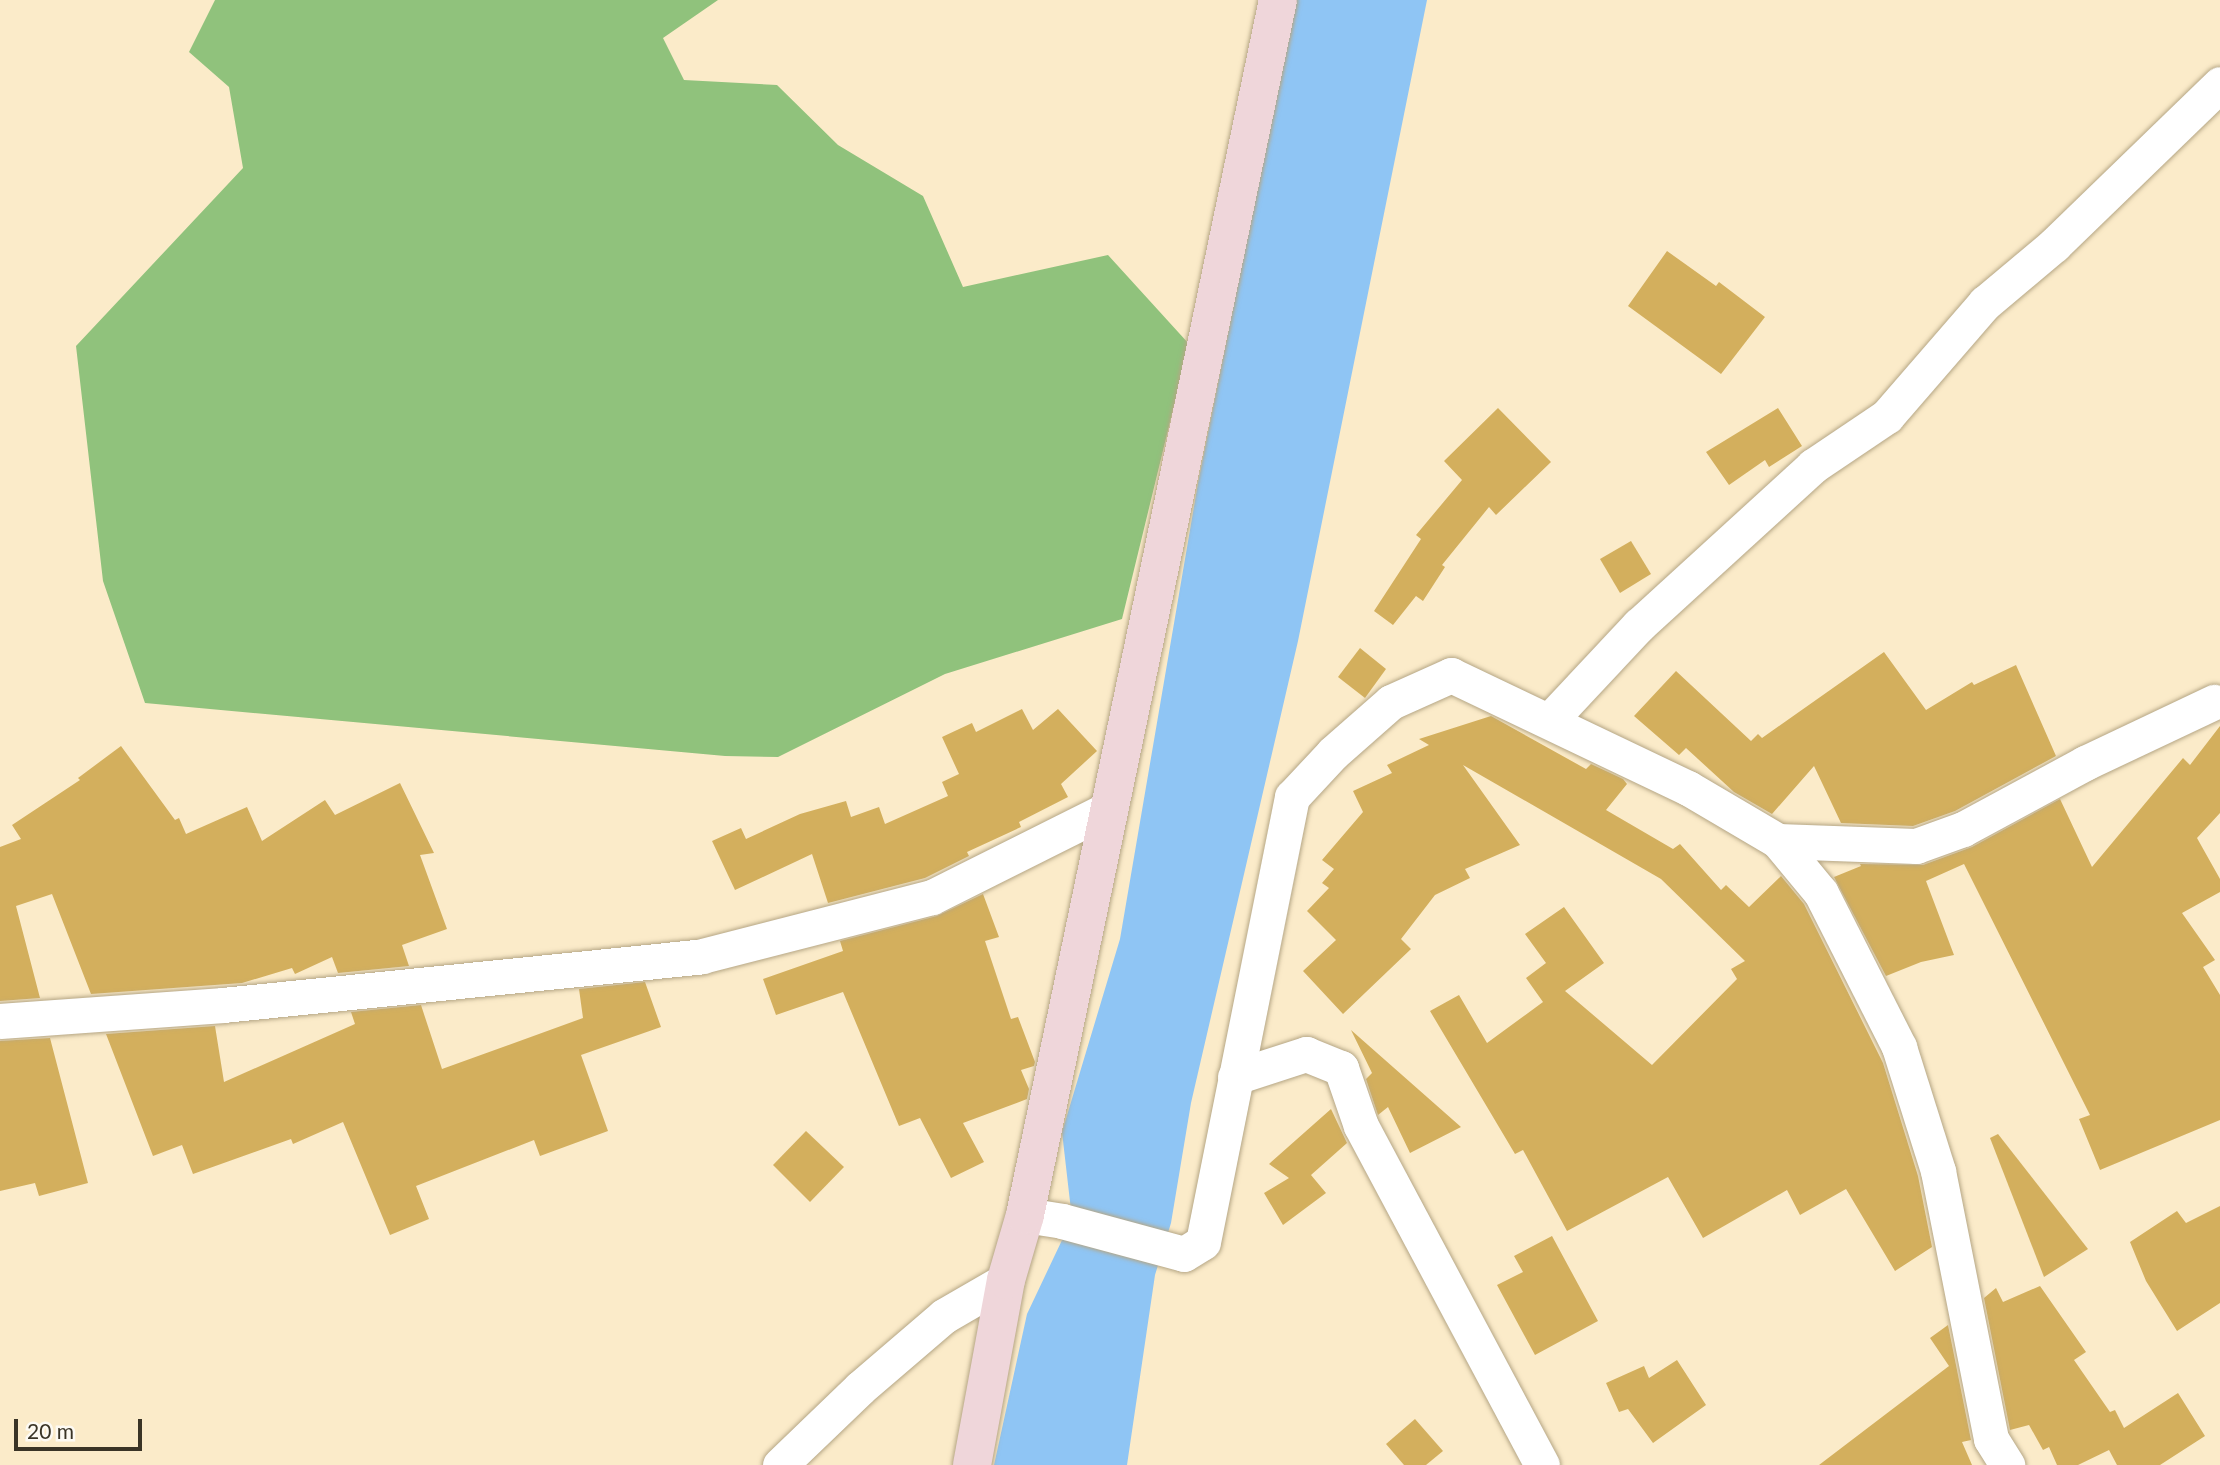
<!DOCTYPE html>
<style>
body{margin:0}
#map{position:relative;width:2220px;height:1465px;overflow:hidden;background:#fbebc9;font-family:Lato,sans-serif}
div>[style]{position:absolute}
.forest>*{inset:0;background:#90c27c}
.water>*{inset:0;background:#8fc5f4}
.building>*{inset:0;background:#d3af5d}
.roads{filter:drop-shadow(0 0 2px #b5a685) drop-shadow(0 0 2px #b5a685)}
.street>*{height:35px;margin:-17.5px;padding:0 17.5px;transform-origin:17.5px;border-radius:17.5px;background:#fff}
.secondary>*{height:38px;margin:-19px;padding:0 19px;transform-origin:19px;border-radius:19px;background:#efd6da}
span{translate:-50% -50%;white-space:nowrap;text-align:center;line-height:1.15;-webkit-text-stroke:5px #fdfaf3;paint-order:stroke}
.scale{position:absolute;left:14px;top:1419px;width:128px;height:32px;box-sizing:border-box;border:4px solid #3a3426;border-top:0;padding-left:9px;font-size:21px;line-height:24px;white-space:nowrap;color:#3a3426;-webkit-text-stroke:5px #fdfaf3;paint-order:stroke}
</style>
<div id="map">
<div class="forest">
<i style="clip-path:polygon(215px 0,718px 0,663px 38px,684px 80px,777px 85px,838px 145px,923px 196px,963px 287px,1108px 255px,1189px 344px,1122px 619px,945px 674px,778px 757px,725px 756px,145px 703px,103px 581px,76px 346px,243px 168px,229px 87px,189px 52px)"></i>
</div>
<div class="water">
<i style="clip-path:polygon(1295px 0,1427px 0,1298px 641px,1191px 1103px,1171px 1223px,1155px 1275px,1127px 1465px,994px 1465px,1027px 1314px,1072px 1219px,1062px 1132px,1120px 939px,1198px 483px)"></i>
</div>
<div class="building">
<i style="clip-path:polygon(1667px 251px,1716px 286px,1719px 282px,1765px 317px,1721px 374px,1628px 306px)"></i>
<i style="clip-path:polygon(1498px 408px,1551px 462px,1496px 515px,1489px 507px,1442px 565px,1445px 567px,1423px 601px,1416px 596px,1393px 625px,1374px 611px,1421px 539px,1416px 535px,1462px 480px,1444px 461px)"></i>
<i style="clip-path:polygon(1778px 408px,1802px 446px,1769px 467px,1765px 460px,1729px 485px,1706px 452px)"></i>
<i style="clip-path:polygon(1631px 541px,1651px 574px,1620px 593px,1600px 559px)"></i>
<i style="clip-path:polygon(1360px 648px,1386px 669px,1365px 698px,1338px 677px)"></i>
<i style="clip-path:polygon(1884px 652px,1926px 710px,1972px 682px,1974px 685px,2016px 665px,2056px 756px,1955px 811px,1913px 826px,1841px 823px,1814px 766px,1772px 814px,1734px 792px,1686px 748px,1679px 755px,1634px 716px,1676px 671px,1751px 741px,1758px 734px,1762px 738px)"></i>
<i style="clip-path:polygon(1022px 709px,1033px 730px,1058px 709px,1097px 751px,1061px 784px,1068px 797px,1019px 822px,1021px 827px,967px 852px,969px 856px,925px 878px,828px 903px,812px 854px,735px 890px,712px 841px,741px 828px,746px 839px,800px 814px,846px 801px,851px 817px,879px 807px,885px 824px,948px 796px,942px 782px,959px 774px,942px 737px,972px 723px,976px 732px)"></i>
<i style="clip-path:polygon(1491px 716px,1586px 769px,1591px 764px,1623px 779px,1627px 784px,1606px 810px,1673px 849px,1680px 844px,1721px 890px,1726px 885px,1749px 907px,1781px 876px,1804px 904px,1883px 1063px,1918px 1176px,1932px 1247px,1895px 1271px,1846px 1189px,1800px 1215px,1787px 1190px,1703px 1238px,1668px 1177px,1567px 1231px,1523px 1150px,1515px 1154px,1430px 1011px,1459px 995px,1487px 1043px,1543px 1002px,1526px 978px,1546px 963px,1525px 934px,1564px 907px,1604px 963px,1565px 991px,1652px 1065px,1737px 979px,1731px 969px,1745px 961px,1661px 879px,1463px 765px,1520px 845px,1465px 869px,1470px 878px,1435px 895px,1401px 939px,1411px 949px,1343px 1014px,1303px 971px,1336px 940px,1307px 911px,1329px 888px,1322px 883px,1334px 869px,1322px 860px,1363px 812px,1353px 791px,1392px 773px,1387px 765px,1429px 745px,1419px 739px)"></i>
<i style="clip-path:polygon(2220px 726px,2220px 813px,2197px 838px,2220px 879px,2220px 892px,2182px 913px,2215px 960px,2203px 967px,2220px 995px,2220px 1120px,2100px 1170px,2079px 1119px,2090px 1115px,1964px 864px,1926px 881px,1954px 955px,1921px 962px,1886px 976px,1834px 877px,1861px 866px,1860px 864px,1923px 865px,1972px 847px,2060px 799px,2092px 867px,2183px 758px,2190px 765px)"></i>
<i style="clip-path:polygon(121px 746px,175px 820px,179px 818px,186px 834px,247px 807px,262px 841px,325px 800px,335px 815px,400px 783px,434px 853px,420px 855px,447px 929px,402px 945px,409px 966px,338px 973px,332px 957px,295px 974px,292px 968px,242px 983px,91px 994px,52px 894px,16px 906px,40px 998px,0 1001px,0 847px,21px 839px,12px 825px,80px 780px,78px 778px)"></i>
<i style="clip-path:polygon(983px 894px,999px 937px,985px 941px,1011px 1019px,1018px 1017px,1035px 1062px,1034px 1066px,1021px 1070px,1029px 1089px,1027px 1099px,963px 1123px,984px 1162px,951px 1178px,920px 1118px,899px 1126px,843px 992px,776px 1015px,763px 979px,843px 951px,840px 941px,937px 916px)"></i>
<i style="clip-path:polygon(645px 982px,661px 1027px,581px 1055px,608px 1131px,540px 1156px,534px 1140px,416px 1186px,429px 1219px,390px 1235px,343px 1122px,293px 1144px,291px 1139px,193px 1174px,182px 1145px,153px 1156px,106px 1034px,215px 1026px,224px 1082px,355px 1024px,351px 1012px,421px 1005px,442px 1069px,583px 1018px,579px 989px)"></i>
<i style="clip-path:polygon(1351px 1030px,1461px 1127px,1410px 1153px,1388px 1107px,1378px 1115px,1366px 1079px,1372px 1073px)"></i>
<i style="clip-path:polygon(50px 1038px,88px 1183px,39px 1196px,35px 1183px,0 1191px,0 1041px)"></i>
<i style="clip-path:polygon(1331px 1109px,1347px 1143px,1311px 1175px,1326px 1193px,1283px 1225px,1264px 1193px,1289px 1178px,1269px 1164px)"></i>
<i style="clip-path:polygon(806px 1131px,844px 1167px,810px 1202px,773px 1165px)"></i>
<i style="clip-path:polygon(1998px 1134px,2088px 1249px,2044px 1277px,1990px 1138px)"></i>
<i style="clip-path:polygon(2220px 1206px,2220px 1303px,2177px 1331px,2146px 1281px,2130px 1242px,2177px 1211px,2186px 1223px)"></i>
<i style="clip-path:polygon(1552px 1236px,1598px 1321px,1535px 1355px,1497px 1285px,1523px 1272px,1514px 1256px)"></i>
<i style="clip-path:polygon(2040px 1286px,2086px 1352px,2074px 1360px,2110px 1412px,2115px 1410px,2124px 1428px,2178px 1393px,2205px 1436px,2160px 1465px,2117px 1465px,2109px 1450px,2078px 1465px,2057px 1465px,2049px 1447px,2043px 1450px,2029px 1425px,2010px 1430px,1984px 1298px,1996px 1288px,2003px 1302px)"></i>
<i style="clip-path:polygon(1948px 1325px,1971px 1440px,1962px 1442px,1972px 1465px,1819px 1465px,1949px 1366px,1930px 1338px)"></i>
<i style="clip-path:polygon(1677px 1360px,1706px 1405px,1653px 1443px,1628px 1409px,1619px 1412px,1606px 1383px,1644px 1366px,1649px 1378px)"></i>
<i style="clip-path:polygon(1415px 1419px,1443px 1451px,1426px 1465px,1404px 1465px,1386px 1444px)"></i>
</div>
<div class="roads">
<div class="street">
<i style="left:1550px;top:720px;width:130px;rotate:-46.9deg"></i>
<i style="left:1639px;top:625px;width:236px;rotate:-42.4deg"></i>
<i style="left:1813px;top:466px;width:89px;rotate:-34deg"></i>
<i style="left:1887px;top:416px;width:150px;rotate:-49.1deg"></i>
<i style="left:1985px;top:303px;width:90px;rotate:-40deg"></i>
<i style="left:2054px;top:245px;width:231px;rotate:-44.1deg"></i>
<i style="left:1778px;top:841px;width:138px;rotate:2.1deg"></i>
<i style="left:1916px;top:846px;width:50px;rotate:-19.9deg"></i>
<i style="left:1963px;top:829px;width:139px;rotate:-28.4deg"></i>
<i style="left:2085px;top:763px;width:143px;rotate:-25.3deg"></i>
<i style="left:0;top:1021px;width:224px;rotate:-4.1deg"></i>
<i style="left:223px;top:1005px;width:481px;rotate:-5.8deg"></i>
<i style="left:702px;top:956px;width:237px;rotate:-14.4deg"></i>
<i style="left:932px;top:897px;width:199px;rotate:-26.6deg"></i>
<i style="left:1235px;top:1077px;width:75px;rotate:-17.9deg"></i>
<i style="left:1306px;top:1054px;width:38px;rotate:22deg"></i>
<i style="left:1341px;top:1068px;width:61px;rotate:71deg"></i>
<i style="left:1361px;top:1126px;width:384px;rotate:61.9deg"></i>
<i style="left:1025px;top:1215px;width:37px;rotate:9deg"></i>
<i style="left:1062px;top:1221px;width:126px;rotate:15.1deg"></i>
<i style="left:1184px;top:1254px;width:22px;rotate:-32deg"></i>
<i style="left:1203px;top:1242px;width:454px;rotate:-78.7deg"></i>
<i style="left:1292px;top:797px;width:60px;rotate:-47deg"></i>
<i style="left:1333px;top:753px;width:77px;rotate:-41.3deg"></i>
<i style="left:1391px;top:702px;width:66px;rotate:-24.2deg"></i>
<i style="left:1451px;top:675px;width:263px;rotate:25.5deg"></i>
<i style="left:1688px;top:788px;width:104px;rotate:30.5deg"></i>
<i style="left:1778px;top:841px;width:67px;rotate:50.4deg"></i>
<i style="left:1821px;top:893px;width:173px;rotate:63.1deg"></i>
<i style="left:1899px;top:1047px;width:130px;rotate:72.5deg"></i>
<i style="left:1938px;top:1171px;width:273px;rotate:78.8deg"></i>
<i style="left:1991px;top:1439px;width:31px;rotate:58deg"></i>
<i style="left:780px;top:1465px;width:111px;rotate:-43.9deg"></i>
<i style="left:860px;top:1388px;width:111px;rotate:-40.6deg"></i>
<i style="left:944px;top:1316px;width:72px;rotate:-30.1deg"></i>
</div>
<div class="secondary">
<i style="left:972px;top:1465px;width:188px;rotate:-79.6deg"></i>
<i style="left:1006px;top:1280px;width:68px;rotate:-73.7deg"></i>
<i style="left:1025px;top:1215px;width:1241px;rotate:-78.24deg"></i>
</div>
</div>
<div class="scale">20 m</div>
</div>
